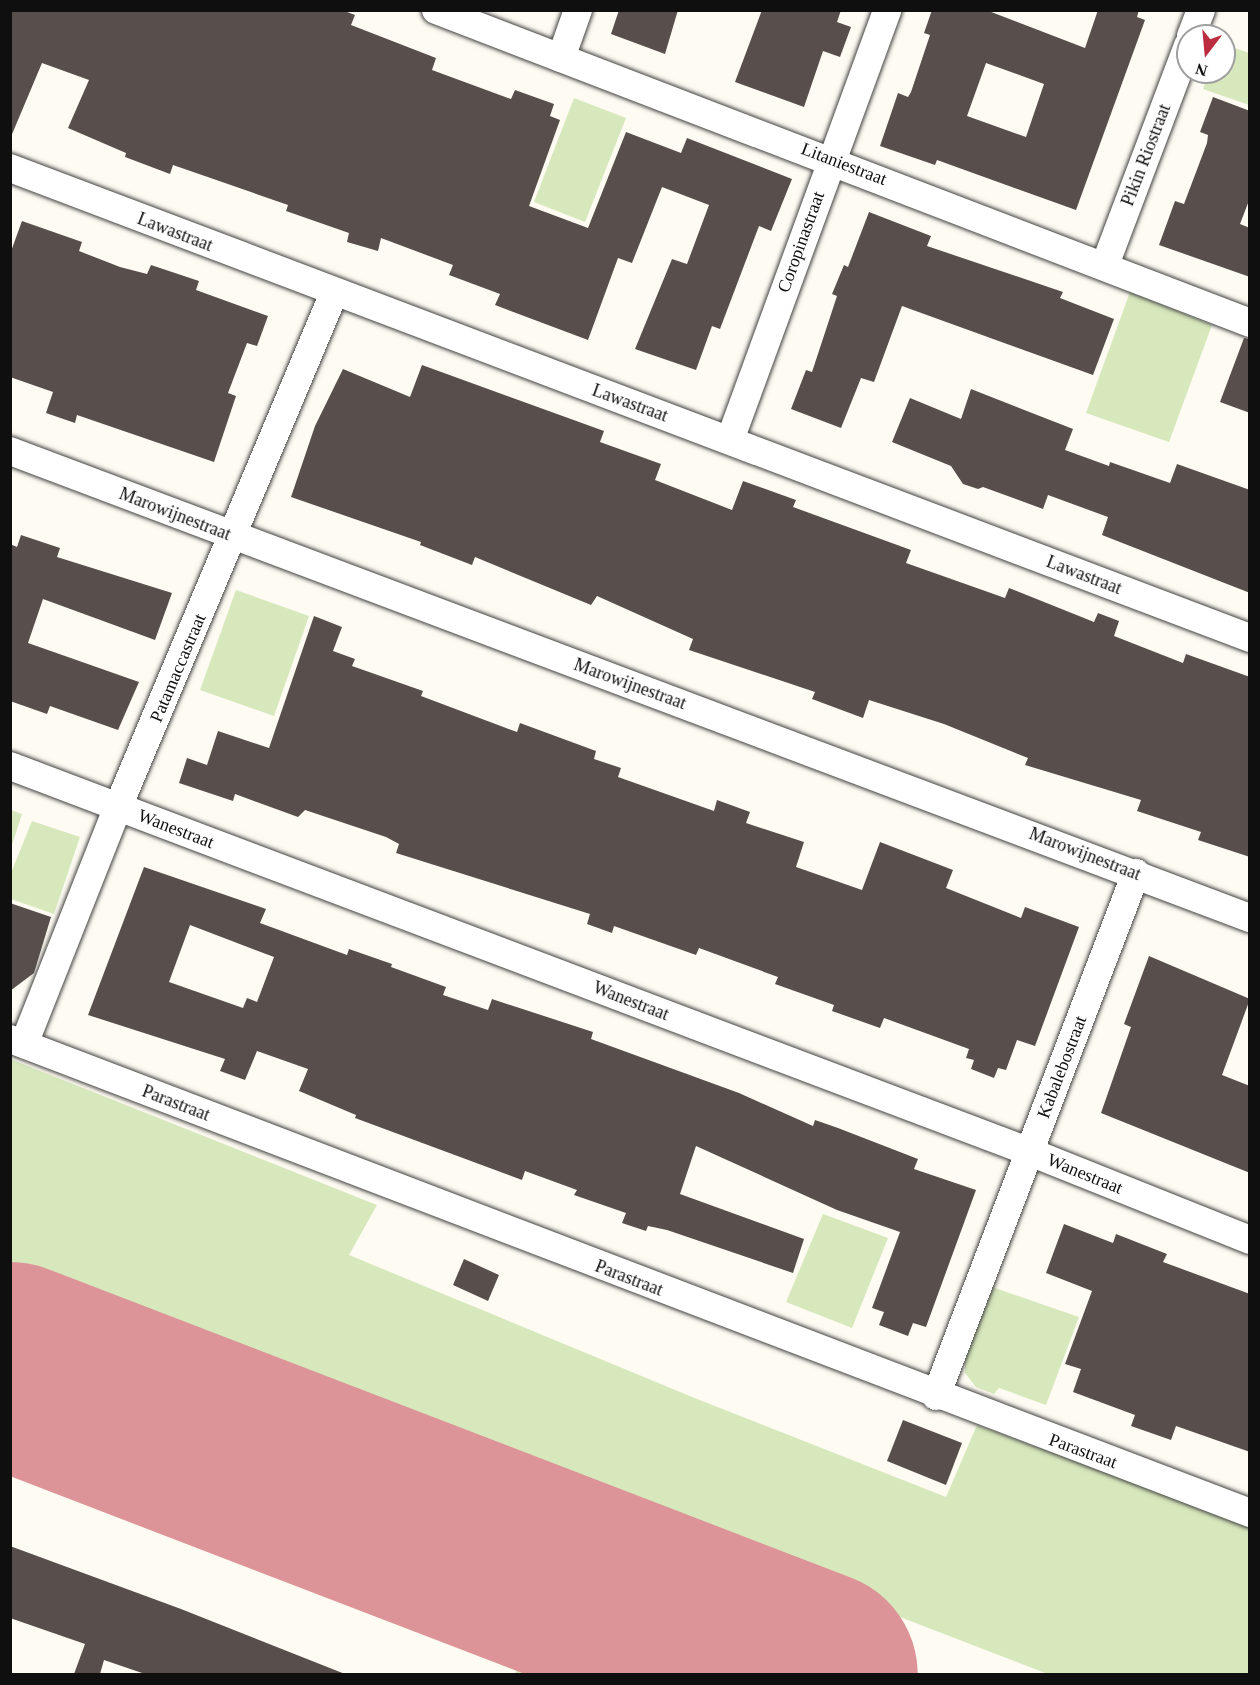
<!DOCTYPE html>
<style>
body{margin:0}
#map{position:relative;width:1260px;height:1685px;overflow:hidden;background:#fefbf2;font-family:Georgia,serif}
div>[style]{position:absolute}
.green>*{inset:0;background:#d7e8bc}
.runway>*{height:207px;margin:-103.5px;padding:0 103.5px;transform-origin:103.5px;border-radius:103.5px;background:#dc9498}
.building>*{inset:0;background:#584f4c}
.roads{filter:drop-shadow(0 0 2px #424242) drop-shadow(0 0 2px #424242)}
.street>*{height:28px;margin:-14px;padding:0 14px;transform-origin:14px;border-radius:14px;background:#fff}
span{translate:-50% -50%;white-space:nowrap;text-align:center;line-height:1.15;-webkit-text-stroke:6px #fff;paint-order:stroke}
.street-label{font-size:18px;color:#0f0f0f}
.frame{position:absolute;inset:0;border:12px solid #0f0f0f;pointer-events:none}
.north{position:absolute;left:1176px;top:24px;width:60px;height:60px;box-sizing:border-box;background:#fff;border:2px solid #9f9f9f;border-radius:50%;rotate:196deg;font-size:16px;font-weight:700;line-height:24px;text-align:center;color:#0f0f0f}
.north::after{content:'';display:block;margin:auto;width:21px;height:27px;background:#bb2c3e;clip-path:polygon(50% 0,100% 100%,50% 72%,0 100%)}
</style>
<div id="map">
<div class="green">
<i style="clip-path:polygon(1224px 44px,1249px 53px,1249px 105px,1203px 89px,1209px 72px,1224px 72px)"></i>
<i style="clip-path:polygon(574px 98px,626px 118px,585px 222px,534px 202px)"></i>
<i style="clip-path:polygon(1130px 292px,1212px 325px,1169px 442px,1086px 413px)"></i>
<i style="clip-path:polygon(236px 590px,309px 616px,274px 716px,200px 690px)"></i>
<i style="clip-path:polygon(11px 810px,22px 814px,11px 848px,10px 810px)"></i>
<i style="clip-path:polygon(32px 821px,80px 837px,54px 914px,11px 899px,11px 873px)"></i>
<i style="clip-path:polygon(10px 1059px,377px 1205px,349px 1255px,697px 1399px,946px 1497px,977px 1425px,1249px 1526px,1249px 1674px,1048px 1674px,11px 1274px)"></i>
<i style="clip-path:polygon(823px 1214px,888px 1238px,852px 1328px,786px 1302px)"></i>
<i style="clip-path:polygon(992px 1287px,1079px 1317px,1046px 1405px,999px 1388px,994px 1394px,976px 1387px,965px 1373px,965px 1354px)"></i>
<i style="clip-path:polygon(533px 1627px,633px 1665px,629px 1674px,515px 1674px)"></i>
</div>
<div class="runway">
<i style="left:10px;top:1365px;width:861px;rotate:21.02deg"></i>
</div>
<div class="building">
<i style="clip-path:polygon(10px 10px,342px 10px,355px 15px,351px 25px,436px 58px,432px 70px,511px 99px,515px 90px,554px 104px,550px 116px,560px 120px,529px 206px,588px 228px,626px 132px,681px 153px,687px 138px,792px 179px,771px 231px,759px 226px,720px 329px,712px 326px,696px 370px,635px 349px,672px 259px,687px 264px,709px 205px,662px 187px,632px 263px,618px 258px,588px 340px,495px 305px,500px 294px,449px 275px,453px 265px,381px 238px,378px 251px,347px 242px,349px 233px,286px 211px,288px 205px,173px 165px,170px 174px,125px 157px,126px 153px,68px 128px,89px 80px,42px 63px,10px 139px)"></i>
<i style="clip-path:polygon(619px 10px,678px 10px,665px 54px,611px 34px)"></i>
<i style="clip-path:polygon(762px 10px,841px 10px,837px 22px,851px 27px,840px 57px,823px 51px,804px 107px,735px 82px)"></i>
<i style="clip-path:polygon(evenodd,932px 10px,986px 10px,1085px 48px,1098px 10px,1139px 10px,1137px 17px,1145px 20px,1076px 210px,937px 160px,935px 165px,880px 146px,898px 93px,908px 97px,911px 92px,930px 35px,924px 33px,932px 10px,986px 63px,1044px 84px,1026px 137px,967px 116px,986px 63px)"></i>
<i style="clip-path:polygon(1213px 97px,1250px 111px,1250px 198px,1240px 224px,1250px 228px,1250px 277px,1159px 245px,1175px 201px,1184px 204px,1207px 143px,1208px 135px,1200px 132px)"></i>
<i style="clip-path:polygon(869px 212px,931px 236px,927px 246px,1063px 292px,1060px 298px,1114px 319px,1093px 375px,902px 306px,874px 382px,861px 378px,841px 428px,791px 409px,806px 370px,812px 372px,837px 296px,832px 294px,844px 265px,848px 267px)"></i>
<i style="clip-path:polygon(22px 221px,82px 242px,79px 251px,120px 267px,147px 274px,151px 265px,199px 281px,196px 290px,268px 316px,257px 346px,247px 343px,228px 393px,236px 396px,214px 462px,77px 415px,75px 423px,46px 413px,53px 392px,10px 377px,10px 254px)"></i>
<i style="clip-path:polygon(1244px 338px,1250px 339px,1250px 413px,1220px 402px)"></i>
<i style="clip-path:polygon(422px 365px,604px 431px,600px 442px,661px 464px,655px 480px,732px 510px,743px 481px,796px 500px,793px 507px,911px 550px,906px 563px,1005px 598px,1009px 588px,1094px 622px,1098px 613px,1119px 621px,1114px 636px,1183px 663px,1186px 654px,1250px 677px,1250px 857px,1198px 840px,1201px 832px,1137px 811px,1141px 800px,1025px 765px,1028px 758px,944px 724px,869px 700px,863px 718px,812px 699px,815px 692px,689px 650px,693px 639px,597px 596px,591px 605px,475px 557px,472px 565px,420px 545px,421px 542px,291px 497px,315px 426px,343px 369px,410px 397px)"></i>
<i style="clip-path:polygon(971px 389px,1073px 429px,1065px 450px,1109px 466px,1110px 462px,1170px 483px,1177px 464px,1250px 490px,1250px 593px,1102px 535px,1108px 517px,1048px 495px,1043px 509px,983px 487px,978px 489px,963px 484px,951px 466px,892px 442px,910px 398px,961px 419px)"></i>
<i style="clip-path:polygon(21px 535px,60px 548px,57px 557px,172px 593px,155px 640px,43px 599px,28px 643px,139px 682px,118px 730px,50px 706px,47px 714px,10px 701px,10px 544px,17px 547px)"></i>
<i style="clip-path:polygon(314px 616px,342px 627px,333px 651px,355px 659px,352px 666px,423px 691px,421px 696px,517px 732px,520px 723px,596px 751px,594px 759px,621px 768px,618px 777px,714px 811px,717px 800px,750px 812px,746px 823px,804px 842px,796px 867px,862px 890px,880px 842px,953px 870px,946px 888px,1021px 918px,1025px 907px,1079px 927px,1035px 1046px,1017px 1040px,1006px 1070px,998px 1068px,994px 1078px,971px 1069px,974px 1060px,966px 1058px,969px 1049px,884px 1018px,880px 1028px,832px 1011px,834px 1005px,775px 984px,778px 977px,699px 948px,696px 955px,614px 926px,612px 933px,587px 924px,590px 914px,396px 853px,399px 844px,386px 837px,305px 810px,298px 817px,235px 794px,233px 801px,179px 783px,187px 758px,207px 765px,218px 731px,269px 748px)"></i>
<i style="clip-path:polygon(evenodd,144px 867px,266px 909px,260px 923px,347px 955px,349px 949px,392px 964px,391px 967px,446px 987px,443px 995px,488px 1010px,492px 999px,593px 1032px,591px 1039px,739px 1093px,813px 1126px,815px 1120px,838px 1128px,918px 1159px,914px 1169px,976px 1190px,926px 1327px,913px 1323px,908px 1336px,879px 1325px,884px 1312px,872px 1308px,900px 1232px,837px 1210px,696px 1146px,680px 1194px,804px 1239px,793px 1273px,667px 1230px,648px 1226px,646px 1231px,622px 1223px,626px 1213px,574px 1195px,577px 1190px,525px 1171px,522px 1180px,355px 1118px,356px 1115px,299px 1091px,308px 1069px,257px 1051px,245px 1080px,220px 1071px,225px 1059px,88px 1015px,144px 867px,190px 925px,274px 957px,257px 1002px,247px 998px,243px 1008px,169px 982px,190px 925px)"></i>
<i style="clip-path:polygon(10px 903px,51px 917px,34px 973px,10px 991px)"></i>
<i style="clip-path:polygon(1149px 956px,1250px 999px,1222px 1075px,1250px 1086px,1250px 1173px,1101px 1113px,1131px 1027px,1124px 1024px)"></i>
<i style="clip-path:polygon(1064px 1224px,1113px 1243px,1116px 1234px,1167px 1254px,1163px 1262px,1250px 1294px,1250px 1452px,1176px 1426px,1171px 1440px,1131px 1426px,1135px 1415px,1073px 1392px,1081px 1369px,1065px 1364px,1092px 1291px,1046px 1273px)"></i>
<i style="clip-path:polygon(464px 1259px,499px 1275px,488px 1301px,453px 1285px)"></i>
<i style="clip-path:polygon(903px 1420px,962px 1443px,946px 1485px,887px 1461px)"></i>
<i style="clip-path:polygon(10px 1546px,181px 1609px,345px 1674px,145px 1674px,104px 1660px,100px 1674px,74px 1674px,85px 1644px,10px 1618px)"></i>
</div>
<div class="roads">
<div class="street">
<i style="left:436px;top:10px;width:872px;rotate:21.03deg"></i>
<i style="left:1191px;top:36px;width:28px;rotate:-69deg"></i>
<i style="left:561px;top:58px;width:51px;rotate:-70.5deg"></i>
<i style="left:10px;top:168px;width:1326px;rotate:20.76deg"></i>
<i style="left:1105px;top:265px;width:235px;rotate:-69.3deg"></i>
<i style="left:730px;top:440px;width:458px;rotate:-69.9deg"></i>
<i style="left:10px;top:451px;width:1325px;rotate:20.64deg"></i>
<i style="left:10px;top:766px;width:1091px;rotate:20.73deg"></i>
<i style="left:1030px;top:1152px;width:237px;rotate:21.8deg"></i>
<i style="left:10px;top:1039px;width:1328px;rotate:20.92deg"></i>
<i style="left:24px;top:1044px;width:255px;rotate:-68.4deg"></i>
<i style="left:118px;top:807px;width:558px;rotate:-67.21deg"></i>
<i style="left:936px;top:1396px;width:560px;rotate:-69.07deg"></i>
</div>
</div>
<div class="street-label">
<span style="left:1146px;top:155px;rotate:-69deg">Pikin Riostraat</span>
<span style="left:844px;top:164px;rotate:21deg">Litaniestraat</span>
<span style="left:175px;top:232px;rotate:21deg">Lawastraat</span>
<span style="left:801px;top:242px;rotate:-70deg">Coropinastraat</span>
<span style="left:630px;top:403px;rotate:20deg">Lawastraat</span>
<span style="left:175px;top:514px;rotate:21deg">Marowijnestraat</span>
<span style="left:1084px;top:575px;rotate:21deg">Lawastraat</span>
<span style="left:178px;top:668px;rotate:-67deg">Patamaccastraat</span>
<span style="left:630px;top:684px;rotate:20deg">Marowijnestraat</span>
<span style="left:176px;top:829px;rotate:21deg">Wanestraat</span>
<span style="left:1085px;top:854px;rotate:21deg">Marowijnestraat</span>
<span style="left:631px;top:1001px;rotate:21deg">Wanestraat</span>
<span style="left:1062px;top:1067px;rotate:-69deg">Kabalebostraat</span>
<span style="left:176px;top:1103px;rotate:21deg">Parastraat</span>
<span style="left:1085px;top:1174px;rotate:22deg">Wanestraat</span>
<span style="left:629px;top:1278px;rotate:21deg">Parastraat</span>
<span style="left:1083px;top:1451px;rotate:20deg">Parastraat</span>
</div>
<div class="frame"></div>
<div class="north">N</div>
</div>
